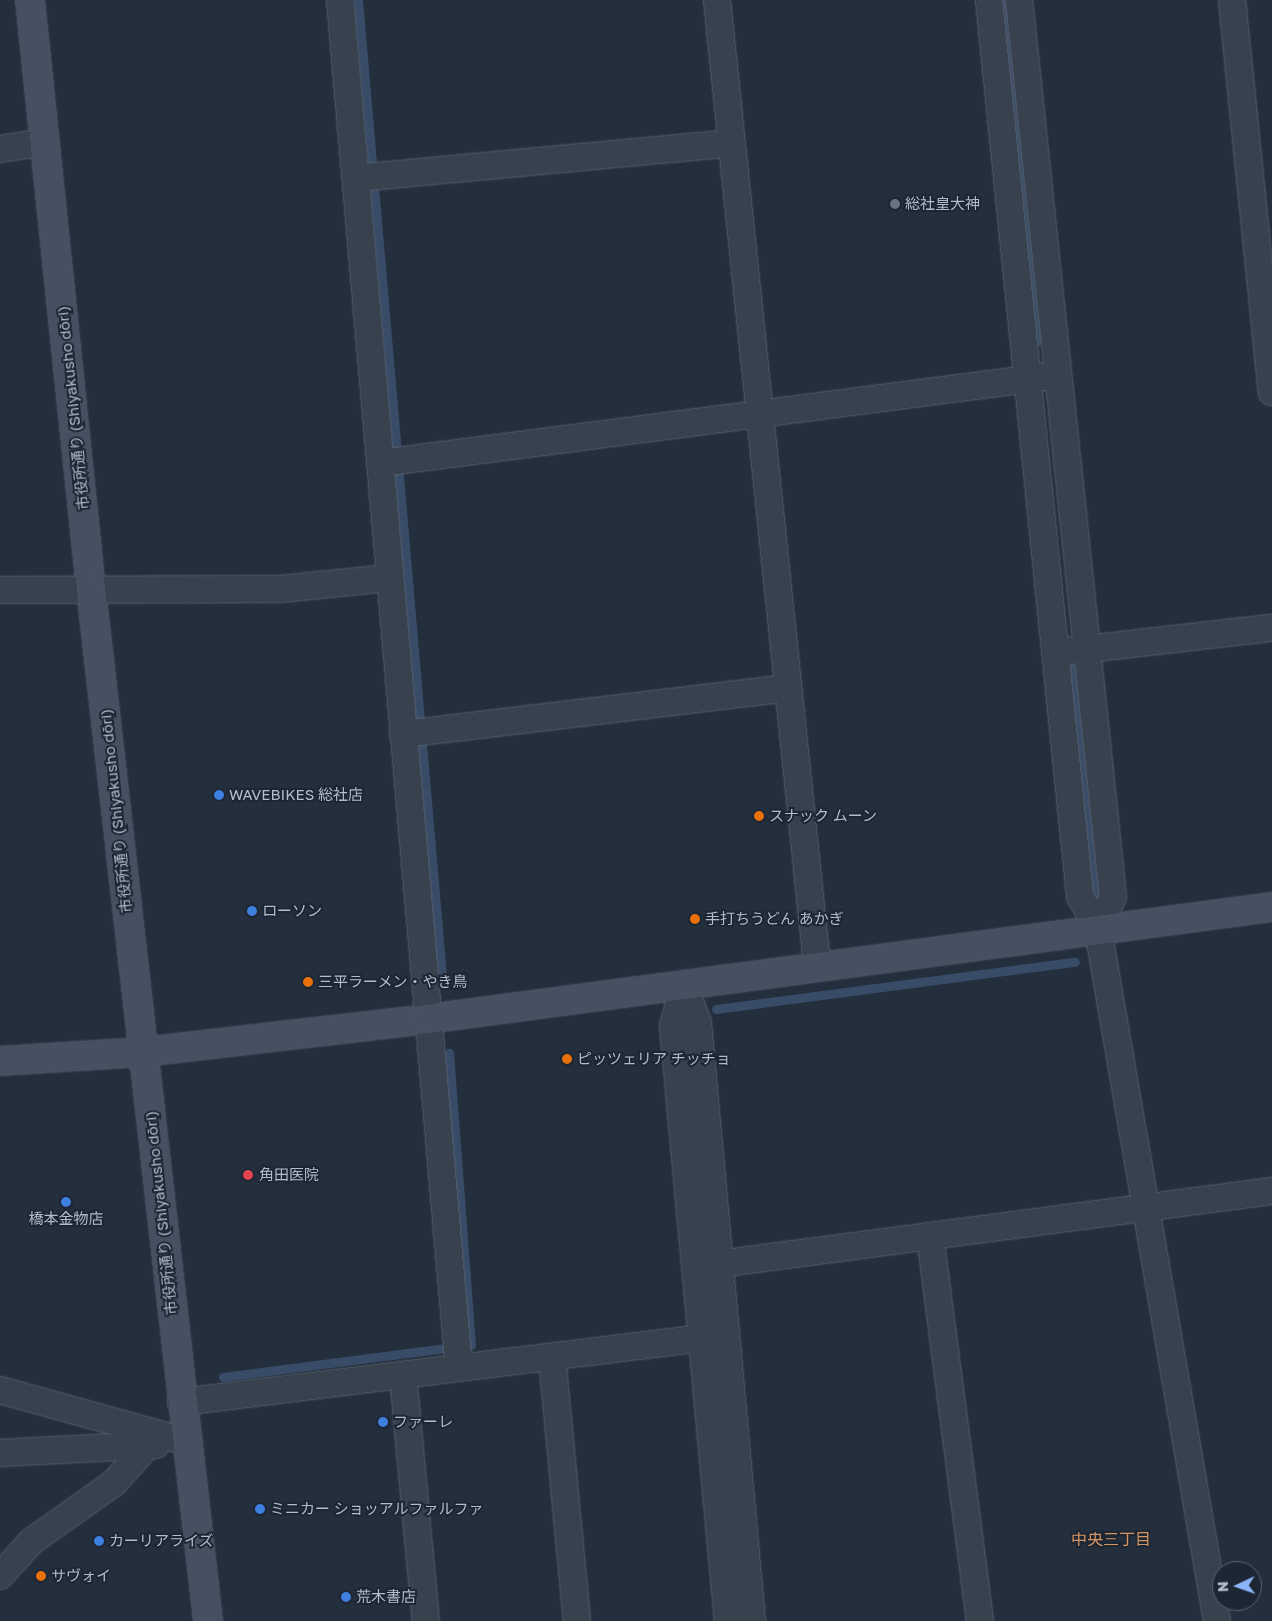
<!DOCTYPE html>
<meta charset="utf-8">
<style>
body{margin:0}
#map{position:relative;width:1272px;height:1621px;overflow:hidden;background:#242f3e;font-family:"Golos Text","Noto Sans JP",sans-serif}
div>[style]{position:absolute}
.stream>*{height:9px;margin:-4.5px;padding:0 4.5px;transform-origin:4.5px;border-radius:4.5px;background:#394c67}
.roads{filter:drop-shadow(0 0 1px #565f6c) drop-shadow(0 0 1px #565f6c)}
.street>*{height:26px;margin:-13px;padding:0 13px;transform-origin:13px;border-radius:13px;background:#38414e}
.secondary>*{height:28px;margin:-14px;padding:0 14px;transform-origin:14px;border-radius:14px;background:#465061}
.dots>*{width:14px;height:14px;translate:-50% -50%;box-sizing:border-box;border:2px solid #1d2633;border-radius:50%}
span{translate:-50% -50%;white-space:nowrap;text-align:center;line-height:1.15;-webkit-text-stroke:4px #1d2633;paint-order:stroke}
.poi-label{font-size:15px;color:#b4bcc9}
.left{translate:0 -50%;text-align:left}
.street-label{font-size:15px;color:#b4bcc9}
.neighbourhood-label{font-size:16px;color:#d59563}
.north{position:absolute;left:1212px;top:1561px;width:50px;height:50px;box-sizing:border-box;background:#1d2633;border:1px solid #59626f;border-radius:50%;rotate:267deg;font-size:14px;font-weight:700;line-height:20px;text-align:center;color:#b4bcc9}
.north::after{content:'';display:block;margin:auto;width:18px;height:22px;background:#8ab4f8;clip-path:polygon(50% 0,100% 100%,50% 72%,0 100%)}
</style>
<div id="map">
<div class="stream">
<i style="left:358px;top:0;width:980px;rotate:85.08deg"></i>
<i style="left:1003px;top:0;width:343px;rotate:84.3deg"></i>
<i style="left:1069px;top:652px;width:242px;rotate:83.8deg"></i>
<i style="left:716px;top:1009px;width:362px;rotate:-7.5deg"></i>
<i style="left:223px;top:1377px;width:250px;rotate:-7.4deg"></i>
<i style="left:471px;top:1345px;width:293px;rotate:-94.3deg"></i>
</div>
<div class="roads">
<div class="street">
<i style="left:340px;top:0;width:1373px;rotate:85.03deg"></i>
<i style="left:717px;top:0;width:970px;rotate:84.08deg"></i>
<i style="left:989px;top:0;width:901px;rotate:84.2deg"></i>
<i style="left:1080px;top:896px;width:38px;rotate:61deg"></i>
<i style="left:1098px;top:929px;width:35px;rotate:-65deg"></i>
<i style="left:1113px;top:897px;width:902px;rotate:-95.98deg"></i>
<i style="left:1232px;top:0;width:394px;rotate:84.2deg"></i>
<i style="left:0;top:149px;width:46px;rotate:-8.8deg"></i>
<i style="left:356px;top:178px;width:377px;rotate:-5.3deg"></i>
<i style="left:381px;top:463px;width:669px;rotate:-7.39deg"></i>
<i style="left:0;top:590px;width:280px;rotate:-0.2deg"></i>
<i style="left:280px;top:589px;width:110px;rotate:-5.8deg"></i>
<i style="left:1069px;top:651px;width:204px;rotate:-6.5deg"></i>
<i style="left:403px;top:734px;width:388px;rotate:-6.8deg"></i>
<i style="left:1098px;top:929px;width:702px;rotate:80.24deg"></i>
<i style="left:684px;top:985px;width:40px;rotate:69.8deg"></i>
<i style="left:698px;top:1023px;width:600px;rotate:84.84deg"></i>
<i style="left:684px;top:985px;width:42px;rotate:105deg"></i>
<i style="left:673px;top:1026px;width:598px;rotate:84.72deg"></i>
<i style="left:930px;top:1236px;width:388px;rotate:82.6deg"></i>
<i style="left:703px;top:1266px;width:574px;rotate:-7.51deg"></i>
<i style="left:552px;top:1357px;width:265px;rotate:84.6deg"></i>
<i style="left:403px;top:1375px;width:247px;rotate:84.7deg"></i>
<i style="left:0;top:1390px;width:194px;rotate:15.5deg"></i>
<i style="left:181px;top:1402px;width:542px;rotate:-6.99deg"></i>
<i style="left:0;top:1453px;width:156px;rotate:-2.9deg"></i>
<i style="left:0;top:1576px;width:47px;rotate:-47.6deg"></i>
<i style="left:32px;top:1541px;width:100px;rotate:-35.3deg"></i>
<i style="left:114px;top:1483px;width:50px;rotate:-48.3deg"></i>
</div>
<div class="secondary">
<i style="left:30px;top:0;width:592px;rotate:84.09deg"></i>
<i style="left:91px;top:589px;width:1039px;rotate:83.53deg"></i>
<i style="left:0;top:1061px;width:143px;rotate:-3.6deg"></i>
<i style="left:143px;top:1052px;width:286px;rotate:-6.6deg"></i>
<i style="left:427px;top:1019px;width:852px;rotate:-7.55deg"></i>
</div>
</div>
<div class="dots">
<i style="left:895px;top:204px;background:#6b7280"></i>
<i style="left:219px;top:795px;background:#3f7fe0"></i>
<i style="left:759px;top:816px;background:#e8710a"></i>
<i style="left:252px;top:911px;background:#3f7fe0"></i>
<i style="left:695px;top:919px;background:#e8710a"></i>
<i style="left:308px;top:982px;background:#e8710a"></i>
<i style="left:567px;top:1059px;background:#e8710a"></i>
<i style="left:248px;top:1175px;background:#e0444e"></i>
<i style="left:66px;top:1202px;background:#3f7fe0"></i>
<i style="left:383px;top:1422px;background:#3f7fe0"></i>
<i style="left:260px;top:1509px;background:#3f7fe0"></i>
<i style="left:99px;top:1541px;background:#3f7fe0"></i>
<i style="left:41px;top:1576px;background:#e8710a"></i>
<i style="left:346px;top:1597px;background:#3f7fe0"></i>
</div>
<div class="poi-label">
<span class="left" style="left:905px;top:204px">総社皇大神</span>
<span class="left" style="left:229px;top:795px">WAVEBIKES 総社店</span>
<span class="left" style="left:769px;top:816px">スナック ムーン</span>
<span class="left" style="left:262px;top:911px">ローソン</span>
<span class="left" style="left:705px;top:919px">手打ちうどん あかぎ</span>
<span class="left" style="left:318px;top:982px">三平ラーメン・やき鳥</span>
<span class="left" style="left:577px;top:1059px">ピッツェリア チッチョ</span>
<span class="left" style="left:259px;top:1175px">角田医院</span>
<span style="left:66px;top:1219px">橋本金物店</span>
<span class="left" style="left:393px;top:1422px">ファーレ</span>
<span class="left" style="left:270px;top:1509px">ミニカー ショッアルファルファ</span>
<span class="left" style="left:109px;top:1541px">カーリアライズ</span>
<span class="left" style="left:51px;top:1576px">サヴォイ</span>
<span class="left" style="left:356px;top:1597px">荒木書店</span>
</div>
<div class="street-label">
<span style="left:73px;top:408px;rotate:-96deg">市役所通り (Shiyakusho dōri)</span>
<span style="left:116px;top:811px;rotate:-96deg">市役所通り (Shiyakusho dōri)</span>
<span style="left:161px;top:1213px;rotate:-96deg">市役所通り (Shiyakusho dōri)</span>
</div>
<div class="neighbourhood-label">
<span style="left:1111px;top:1539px">中央三丁目</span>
</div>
<div class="north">N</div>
</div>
